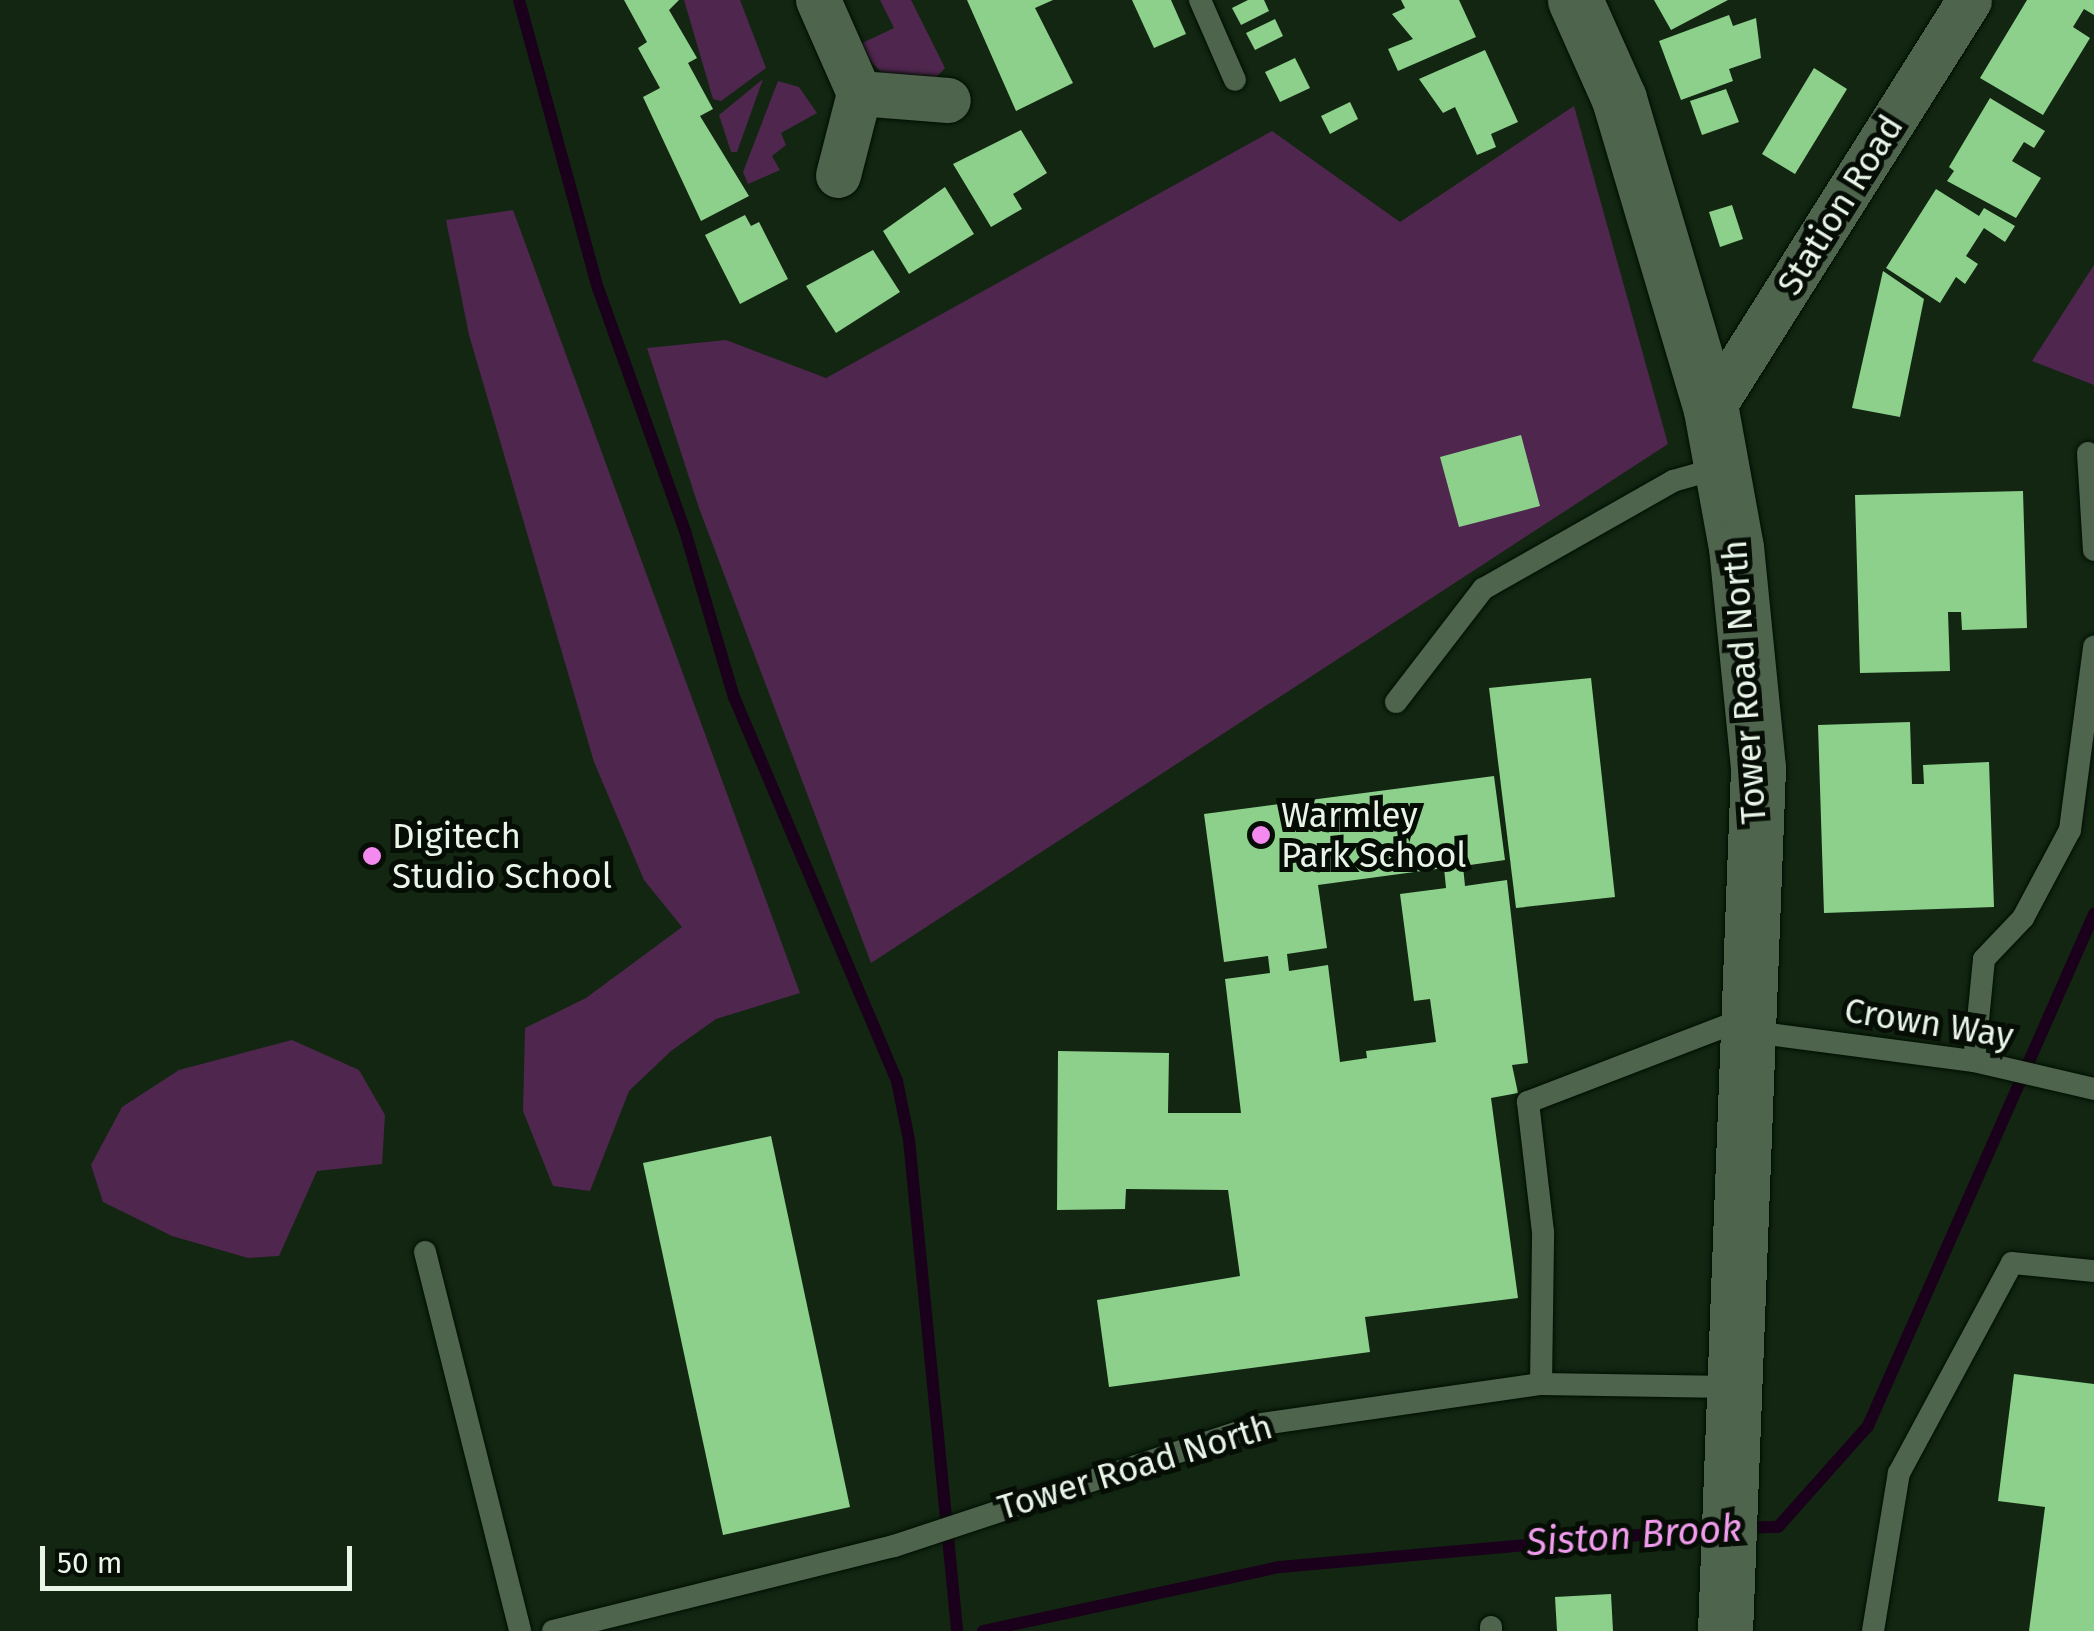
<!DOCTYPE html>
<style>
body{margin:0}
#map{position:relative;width:2094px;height:1631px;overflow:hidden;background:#122612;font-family:"Fira Sans",sans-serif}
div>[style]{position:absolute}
.green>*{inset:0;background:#4f264e}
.stream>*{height:12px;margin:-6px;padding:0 6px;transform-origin:6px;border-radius:6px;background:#1a001a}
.building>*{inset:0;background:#8dd08c}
.roads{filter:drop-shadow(0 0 2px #000f01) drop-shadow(0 0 2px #000f01)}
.service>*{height:22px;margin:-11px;padding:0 11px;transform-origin:11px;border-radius:11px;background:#4e644d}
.minor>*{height:45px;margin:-22.5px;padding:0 22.5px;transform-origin:22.5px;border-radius:22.5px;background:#4e644d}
.tertiary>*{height:55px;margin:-27.5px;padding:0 27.5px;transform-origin:27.5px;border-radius:27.5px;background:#4e644d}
.dots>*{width:28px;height:28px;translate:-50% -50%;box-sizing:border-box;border:5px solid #050d05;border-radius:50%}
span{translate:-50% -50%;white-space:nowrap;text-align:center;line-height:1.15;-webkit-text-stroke:10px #050d05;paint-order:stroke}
.street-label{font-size:35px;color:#e8f5e7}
.poi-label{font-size:35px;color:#e8f5e7}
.left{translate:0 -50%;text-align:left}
.water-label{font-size:38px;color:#f29cee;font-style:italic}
.scale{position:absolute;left:40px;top:1546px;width:312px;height:45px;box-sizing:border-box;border:5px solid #e8f5e7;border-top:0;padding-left:12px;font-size:30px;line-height:35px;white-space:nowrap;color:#e8f5e7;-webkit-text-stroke:8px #050d05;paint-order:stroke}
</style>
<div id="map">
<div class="green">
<i style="clip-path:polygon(684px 0,740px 0,766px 68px,721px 101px,713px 99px)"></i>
<i style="clip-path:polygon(880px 0,911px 0,945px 68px,933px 81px,887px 78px,856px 46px,894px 28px)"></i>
<i style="clip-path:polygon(763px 79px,737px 152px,731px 152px,719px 115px)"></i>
<i style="clip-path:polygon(778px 81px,799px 87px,817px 113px,781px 133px,786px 145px,772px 156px,780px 170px,748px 184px,743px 172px)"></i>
<i style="clip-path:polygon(1574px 106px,1668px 444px,871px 963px,699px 508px,647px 348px,726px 340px,826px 378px,1272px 131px,1400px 222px)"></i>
<i style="clip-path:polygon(513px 210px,800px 993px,716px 1019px,671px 1051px,629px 1091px,590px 1191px,553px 1186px,523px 1111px,525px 1028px,586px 998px,682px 927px,644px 880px,594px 762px,469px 335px,446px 220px)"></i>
<i style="clip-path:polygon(2094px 265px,2094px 385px,2032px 361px)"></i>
<i style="clip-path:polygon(292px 1040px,359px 1070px,385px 1115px,382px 1164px,317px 1171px,279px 1256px,248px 1258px,172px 1236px,103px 1202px,91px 1165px,122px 1107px,179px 1070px)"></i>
</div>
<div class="stream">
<i style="left:519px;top:0;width:299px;rotate:74.7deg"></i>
<i style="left:598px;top:288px;width:258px;rotate:70.3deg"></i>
<i style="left:685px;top:531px;width:173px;rotate:73.6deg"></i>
<i style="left:734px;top:697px;width:417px;rotate:67deg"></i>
<i style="left:897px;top:1081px;width:60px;rotate:78.5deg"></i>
<i style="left:909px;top:1140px;width:493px;rotate:84.4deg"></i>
<i style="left:1741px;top:1528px;width:37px;rotate:-2deg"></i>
<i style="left:1778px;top:1527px;width:135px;rotate:-48.3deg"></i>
<i style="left:1868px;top:1426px;width:560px;rotate:-66.18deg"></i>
<i style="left:983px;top:1631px;width:304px;rotate:-12.2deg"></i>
<i style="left:1280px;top:1567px;width:438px;rotate:-5.1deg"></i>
</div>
<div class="building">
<i style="clip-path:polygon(624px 0,679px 0,669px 10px,697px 58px,688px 63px,713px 109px,700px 116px,749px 196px,701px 221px,643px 97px,660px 88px,638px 48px,647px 42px)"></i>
<i style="clip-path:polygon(967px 0,1053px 0,1035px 8px,1073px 83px,1016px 111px)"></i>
<i style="clip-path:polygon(1132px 0,1171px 0,1186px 34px,1154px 48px)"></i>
<i style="clip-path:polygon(1248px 0,1264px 0,1269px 11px,1241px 25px,1232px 8px)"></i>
<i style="clip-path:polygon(1401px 0,1459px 0,1476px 37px,1398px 71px,1388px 49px,1413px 39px,1392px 14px,1405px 8px)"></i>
<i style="clip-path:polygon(1654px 0,1728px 0,1671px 30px)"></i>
<i style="clip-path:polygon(2027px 0,2094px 0,2094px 15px,2084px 9px,2073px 27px,2090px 38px,2043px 115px,1980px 78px)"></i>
<i style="clip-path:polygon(1729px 15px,1733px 26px,1756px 18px,1761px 58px,1729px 69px,1733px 81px,1681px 100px,1659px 41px)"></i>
<i style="clip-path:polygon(1275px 19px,1283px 36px,1255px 50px,1246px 33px)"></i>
<i style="clip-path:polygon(1485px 50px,1518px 122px,1491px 134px,1496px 147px,1477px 155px,1455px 107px,1443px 113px,1419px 79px)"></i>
<i style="clip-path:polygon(1295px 58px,1310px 88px,1280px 102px,1265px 72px)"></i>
<i style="clip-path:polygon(1814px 68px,1847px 89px,1795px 174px,1762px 154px)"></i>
<i style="clip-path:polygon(1726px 89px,1739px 122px,1702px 135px,1690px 101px)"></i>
<i style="clip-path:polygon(1990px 98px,2045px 131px,2034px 148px,2024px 142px,2012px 161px,2041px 178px,2016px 218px,1947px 181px,1954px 171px,1949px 167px)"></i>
<i style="clip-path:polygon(1350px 102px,1358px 119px,1330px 134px,1321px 116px)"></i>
<i style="clip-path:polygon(1021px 130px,1047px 173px,1013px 194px,1022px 209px,991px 227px,953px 164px)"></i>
<i style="clip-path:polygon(945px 187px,974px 234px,909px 274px,883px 231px)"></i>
<i style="clip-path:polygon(1936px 189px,1979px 216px,1984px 208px,2015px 226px,2005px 242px,1984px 228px,1966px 256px,1978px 264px,1965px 284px,1956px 277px,1940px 303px,1886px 268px)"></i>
<i style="clip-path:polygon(1732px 205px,1743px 239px,1720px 247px,1709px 212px)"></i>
<i style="clip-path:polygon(745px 215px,751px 226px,759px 222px,788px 279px,740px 304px,705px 235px)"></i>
<i style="clip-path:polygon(873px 250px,900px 292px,836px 333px,806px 286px)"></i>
<i style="clip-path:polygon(1883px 271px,1924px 299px,1900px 417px,1852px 408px)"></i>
<i style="clip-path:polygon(1521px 435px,1540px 506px,1459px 527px,1440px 457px)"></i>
<i style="clip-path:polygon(2023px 491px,2027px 628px,1962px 630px,1961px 612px,1948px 612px,1950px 671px,1860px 673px,1855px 495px)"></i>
<i style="clip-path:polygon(1591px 678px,1615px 897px,1516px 908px,1489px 688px)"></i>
<i style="clip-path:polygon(1910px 722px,1912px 784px,1924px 784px,1923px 765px,1989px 762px,1994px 907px,1824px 913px,1818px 725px)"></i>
<i style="clip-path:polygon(evenodd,1494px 776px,1505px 860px,1463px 866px,1465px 886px,1507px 880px,1528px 1063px,1512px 1065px,1518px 1093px,1491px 1098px,1518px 1298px,1365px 1317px,1370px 1352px,1109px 1387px,1097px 1300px,1240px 1276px,1228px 1190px,1126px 1189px,1125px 1209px,1057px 1210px,1058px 1051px,1169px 1053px,1168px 1113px,1241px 1113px,1225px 979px,1270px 973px,1268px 956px,1224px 962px,1204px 814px,1494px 776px,1444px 868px,1446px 888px,1400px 894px,1414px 1001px,1430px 999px,1436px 1042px,1366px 1051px,1367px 1058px,1340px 1062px,1328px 965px,1289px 971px,1287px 954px,1327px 948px,1318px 885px,1444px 868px)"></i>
<i style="clip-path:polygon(771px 1136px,850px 1507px,723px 1535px,643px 1163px)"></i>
<i style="clip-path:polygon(2014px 1374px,2094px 1384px,2094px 1631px,2029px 1631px,2045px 1507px,1998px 1501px)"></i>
<i style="clip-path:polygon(1611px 1594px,1613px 1631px,1557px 1631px,1555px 1597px)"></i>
</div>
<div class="roads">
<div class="service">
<i style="left:1200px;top:0;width:87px;rotate:66.4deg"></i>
<i style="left:2088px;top:453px;width:97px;rotate:86.5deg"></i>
<i style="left:1396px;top:702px;width:143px;rotate:-52.4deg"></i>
<i style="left:1483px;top:589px;width:219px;rotate:-29.6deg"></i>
<i style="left:1673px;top:481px;width:51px;rotate:-15.9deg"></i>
<i style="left:1753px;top:1032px;width:223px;rotate:7.5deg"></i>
<i style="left:1974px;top:1061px;width:123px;rotate:13.1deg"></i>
<i style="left:1974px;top:1061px;width:102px;rotate:-84.4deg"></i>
<i style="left:1984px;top:959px;width:57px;rotate:-46.4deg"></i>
<i style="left:2023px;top:918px;width:100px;rotate:-61.9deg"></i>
<i style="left:2070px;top:830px;width:185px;rotate:-82.5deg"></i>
<i style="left:425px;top:1252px;width:391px;rotate:75.9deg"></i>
<i style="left:1541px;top:1384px;width:152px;rotate:-89.2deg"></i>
<i style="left:1543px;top:1232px;width:131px;rotate:-96.6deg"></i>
<i style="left:1528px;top:1102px;width:235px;rotate:-21deg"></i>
<i style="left:1491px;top:1627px;width:4px;rotate:90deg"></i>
<i style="left:553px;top:1631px;width:351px;rotate:-14deg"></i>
<i style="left:894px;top:1546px;width:388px;rotate:-18.3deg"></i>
<i style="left:1262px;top:1424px;width:282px;rotate:-8.2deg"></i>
<i style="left:1541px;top:1384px;width:189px;rotate:0.9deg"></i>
<i style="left:1873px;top:1631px;width:160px;rotate:-80.7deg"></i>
<i style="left:1899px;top:1473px;width:238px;rotate:-61.7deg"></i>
<i style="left:2012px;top:1263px;width:82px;rotate:5.6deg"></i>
</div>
<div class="minor">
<i style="left:818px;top:0;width:102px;rotate:66.2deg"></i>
<i style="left:859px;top:93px;width:89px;rotate:4.5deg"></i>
<i style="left:838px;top:175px;width:85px;rotate:-75.6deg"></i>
<i style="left:1711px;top:410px;width:484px;rotate:-57.8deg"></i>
</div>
<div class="tertiary">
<i style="left:1575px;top:0;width:108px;rotate:66deg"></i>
<i style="left:1619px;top:99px;width:324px;rotate:73.5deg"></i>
<i style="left:1711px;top:410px;width:139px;rotate:79.7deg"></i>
<i style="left:1736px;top:547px;width:223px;rotate:84.3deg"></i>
<i style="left:1758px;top:769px;width:863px;rotate:92.19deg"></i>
</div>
</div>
<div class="dots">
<i style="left:1261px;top:835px;background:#f489f0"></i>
<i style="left:372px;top:856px;background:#f489f0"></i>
</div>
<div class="street-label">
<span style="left:1840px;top:205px;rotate:-58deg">Station Road</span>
<span style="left:1744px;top:682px;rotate:-94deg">Tower Road North</span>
<span style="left:1929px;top:1023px;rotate:9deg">Crown Way</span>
<span style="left:1135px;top:1467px;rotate:-17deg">Tower Road North</span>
</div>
<div class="poi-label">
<span class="left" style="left:1281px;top:835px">Warmley<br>Park School</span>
<span class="left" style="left:392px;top:856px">Digitech<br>Studio School</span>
</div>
<div class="water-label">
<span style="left:1634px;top:1536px;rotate:-4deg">Siston Brook</span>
</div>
<div class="scale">50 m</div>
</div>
